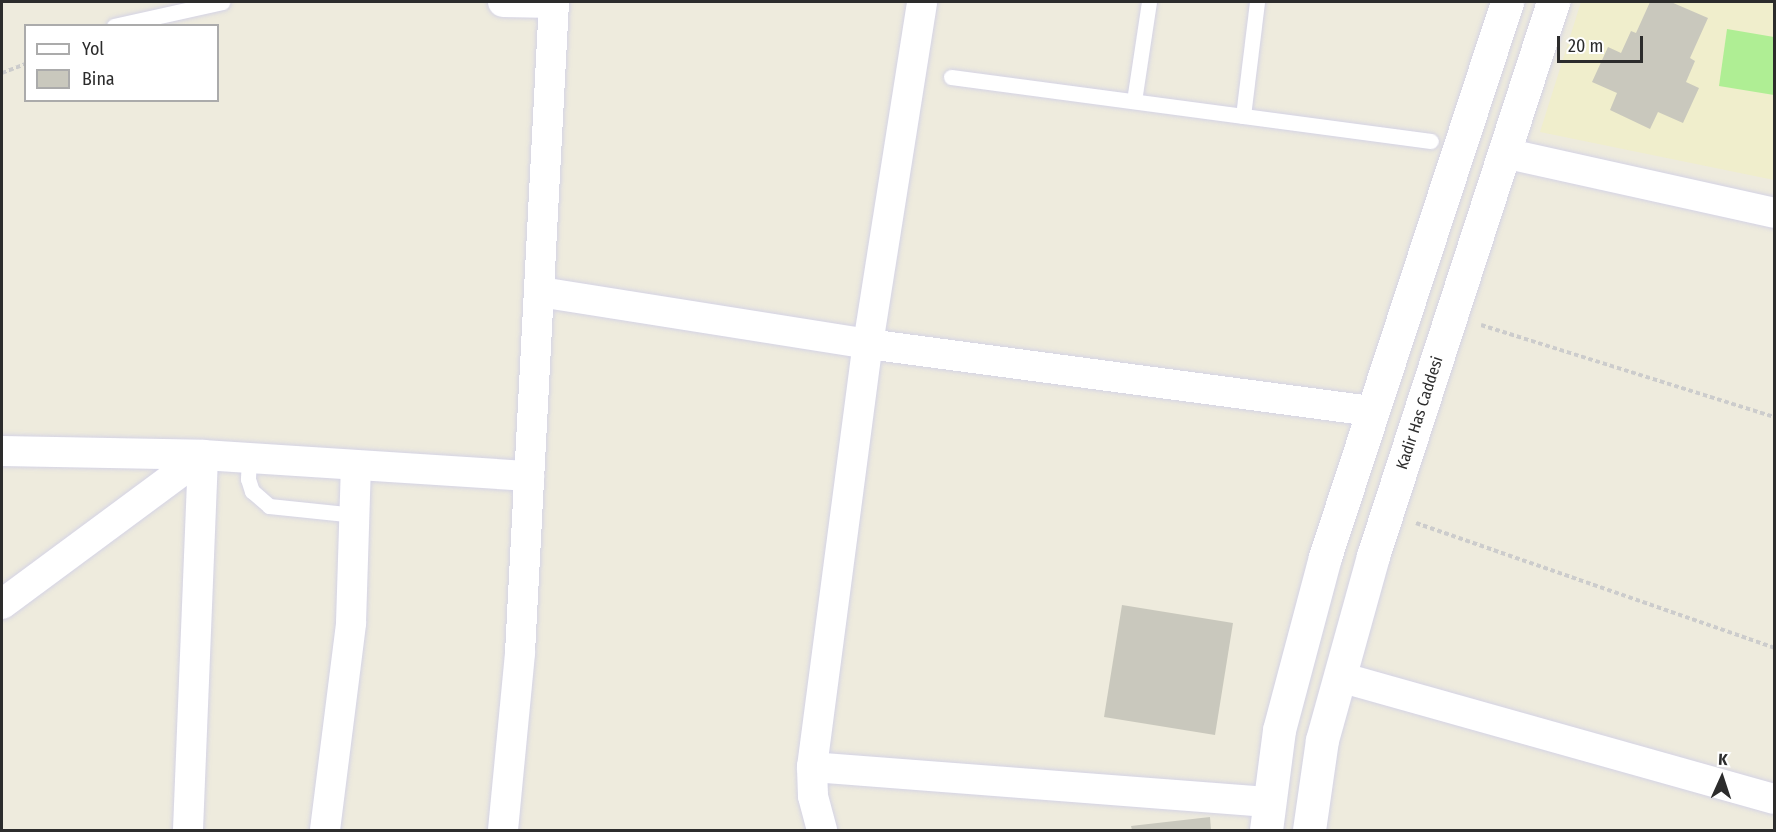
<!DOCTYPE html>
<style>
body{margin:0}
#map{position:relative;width:1776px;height:832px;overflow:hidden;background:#eeebdd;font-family:"Fira Sans Condensed",sans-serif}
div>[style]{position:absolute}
.education>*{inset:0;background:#f0eecc}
.pitch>*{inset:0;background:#afee94}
.building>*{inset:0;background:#c9c8bd}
.path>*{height:4px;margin-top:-2px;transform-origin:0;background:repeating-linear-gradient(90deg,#ccc 0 4.5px,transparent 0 7.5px)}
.roads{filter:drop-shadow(0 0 2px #d4d3e5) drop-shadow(0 0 2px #d4d3e5)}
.service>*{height:15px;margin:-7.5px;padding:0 7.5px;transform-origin:7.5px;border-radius:7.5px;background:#fff}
.minor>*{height:30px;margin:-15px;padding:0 15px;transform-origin:15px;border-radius:15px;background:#fff}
.tertiary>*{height:33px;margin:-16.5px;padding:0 16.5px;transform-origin:16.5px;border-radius:16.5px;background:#fff}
span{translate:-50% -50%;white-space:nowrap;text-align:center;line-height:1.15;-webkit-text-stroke:6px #fff;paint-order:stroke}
.street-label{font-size:16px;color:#2c2c2c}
.frame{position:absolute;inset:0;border:3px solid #2c2c2c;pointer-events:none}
.legend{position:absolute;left:24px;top:24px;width:195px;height:78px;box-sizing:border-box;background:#fff;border:2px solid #ababab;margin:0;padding:8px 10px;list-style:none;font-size:18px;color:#2c2c2c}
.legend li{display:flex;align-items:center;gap:12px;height:30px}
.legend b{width:30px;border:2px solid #ababab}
.north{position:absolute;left:1692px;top:748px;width:60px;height:60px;-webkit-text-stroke:4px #fff;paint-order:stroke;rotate:3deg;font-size:16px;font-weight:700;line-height:24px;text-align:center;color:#2c2c2c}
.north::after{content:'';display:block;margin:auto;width:21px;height:27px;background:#2c2c2c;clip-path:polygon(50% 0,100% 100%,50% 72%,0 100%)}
.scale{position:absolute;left:1557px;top:36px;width:86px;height:27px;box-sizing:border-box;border:3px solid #2c2c2c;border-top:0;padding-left:8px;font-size:18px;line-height:21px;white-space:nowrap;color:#2c2c2c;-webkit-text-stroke:4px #fff;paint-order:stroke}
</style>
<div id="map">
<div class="education">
<i style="clip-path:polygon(1581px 2px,1774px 2px,1774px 180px,1540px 132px)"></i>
</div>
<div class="pitch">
<i style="clip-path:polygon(1727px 29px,1774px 37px,1774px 95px,1719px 86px)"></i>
</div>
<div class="building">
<i style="clip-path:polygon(1650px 2px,1671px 2px,1708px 18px,1690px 58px,1695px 61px,1686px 82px,1699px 88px,1683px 123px,1658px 112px,1650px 129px,1610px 110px,1617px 93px,1592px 82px,1608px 47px,1621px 53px,1631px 31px,1636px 33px)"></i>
<i style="clip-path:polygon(1122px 605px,1233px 623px,1215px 735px,1104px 717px)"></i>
<i style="clip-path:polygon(1210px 817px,1211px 830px,1132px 830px,1131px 826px)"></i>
</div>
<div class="path">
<i style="left:2px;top:73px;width:26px;rotate:-21deg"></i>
<i style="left:1481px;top:325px;width:307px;rotate:17.4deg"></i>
<i style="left:1416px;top:523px;width:379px;rotate:19.2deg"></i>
</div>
<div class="roads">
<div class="service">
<i style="left:114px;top:26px;width:111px;rotate:-12.5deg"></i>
<i style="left:951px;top:77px;width:484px;rotate:7.6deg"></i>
<i style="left:1134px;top:101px;width:100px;rotate:-81.4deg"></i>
<i style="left:1243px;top:116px;width:115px;rotate:-83deg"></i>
<i style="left:249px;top:459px;width:20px;rotate:93deg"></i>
<i style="left:248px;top:479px;width:13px;rotate:72deg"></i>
<i style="left:252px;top:491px;width:23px;rotate:41deg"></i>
<i style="left:269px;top:506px;width:87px;rotate:5.9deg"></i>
</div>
<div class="minor">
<i style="left:503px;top:2px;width:50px;rotate:1.1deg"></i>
<i style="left:1504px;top:153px;width:277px;rotate:12.5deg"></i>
<i style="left:540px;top:292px;width:332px;rotate:9deg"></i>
<i style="left:868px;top:344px;width:507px;rotate:7.59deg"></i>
<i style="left:2px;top:451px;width:201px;rotate:1.1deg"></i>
<i style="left:203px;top:455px;width:327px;rotate:3.7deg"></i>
<i style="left:2px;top:604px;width:250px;rotate:-36.5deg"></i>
<i style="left:1340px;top:677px;width:451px;rotate:15.7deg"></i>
<i style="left:812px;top:767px;width:458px;rotate:4.4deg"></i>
<i style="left:188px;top:830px;width:375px;rotate:-87.7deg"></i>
<i style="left:325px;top:830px;width:209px;rotate:-82.8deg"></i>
<i style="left:351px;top:623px;width:157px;rotate:-88.2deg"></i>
<i style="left:503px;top:830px;width:178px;rotate:-84.5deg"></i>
<i style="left:520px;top:653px;width:652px;rotate:-87.01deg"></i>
<i style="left:822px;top:830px;width:35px;rotate:-105deg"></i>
<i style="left:813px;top:796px;width:29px;rotate:-92deg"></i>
<i style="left:812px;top:767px;width:427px;rotate:-82.5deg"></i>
<i style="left:868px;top:344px;width:346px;rotate:-81deg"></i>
</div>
<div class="tertiary">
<i style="left:1266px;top:830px;width:101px;rotate:-82.6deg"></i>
<i style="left:1279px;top:730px;width:179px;rotate:-75.1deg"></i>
<i style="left:1325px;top:557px;width:584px;rotate:-71.84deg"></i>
<i style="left:1309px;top:830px;width:91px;rotate:-81.8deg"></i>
<i style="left:1322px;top:740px;width:191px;rotate:-74.5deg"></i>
<i style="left:1373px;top:556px;width:583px;rotate:-72deg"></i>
</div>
</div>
<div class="street-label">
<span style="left:1420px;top:413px;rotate:-72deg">Kadir Has Caddesi</span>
</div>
<div class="frame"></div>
<ul class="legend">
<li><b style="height:8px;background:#fff"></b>Yol</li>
<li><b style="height:16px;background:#c9c8bd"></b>Bina</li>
</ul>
<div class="north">K</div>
<div class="scale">20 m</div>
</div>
